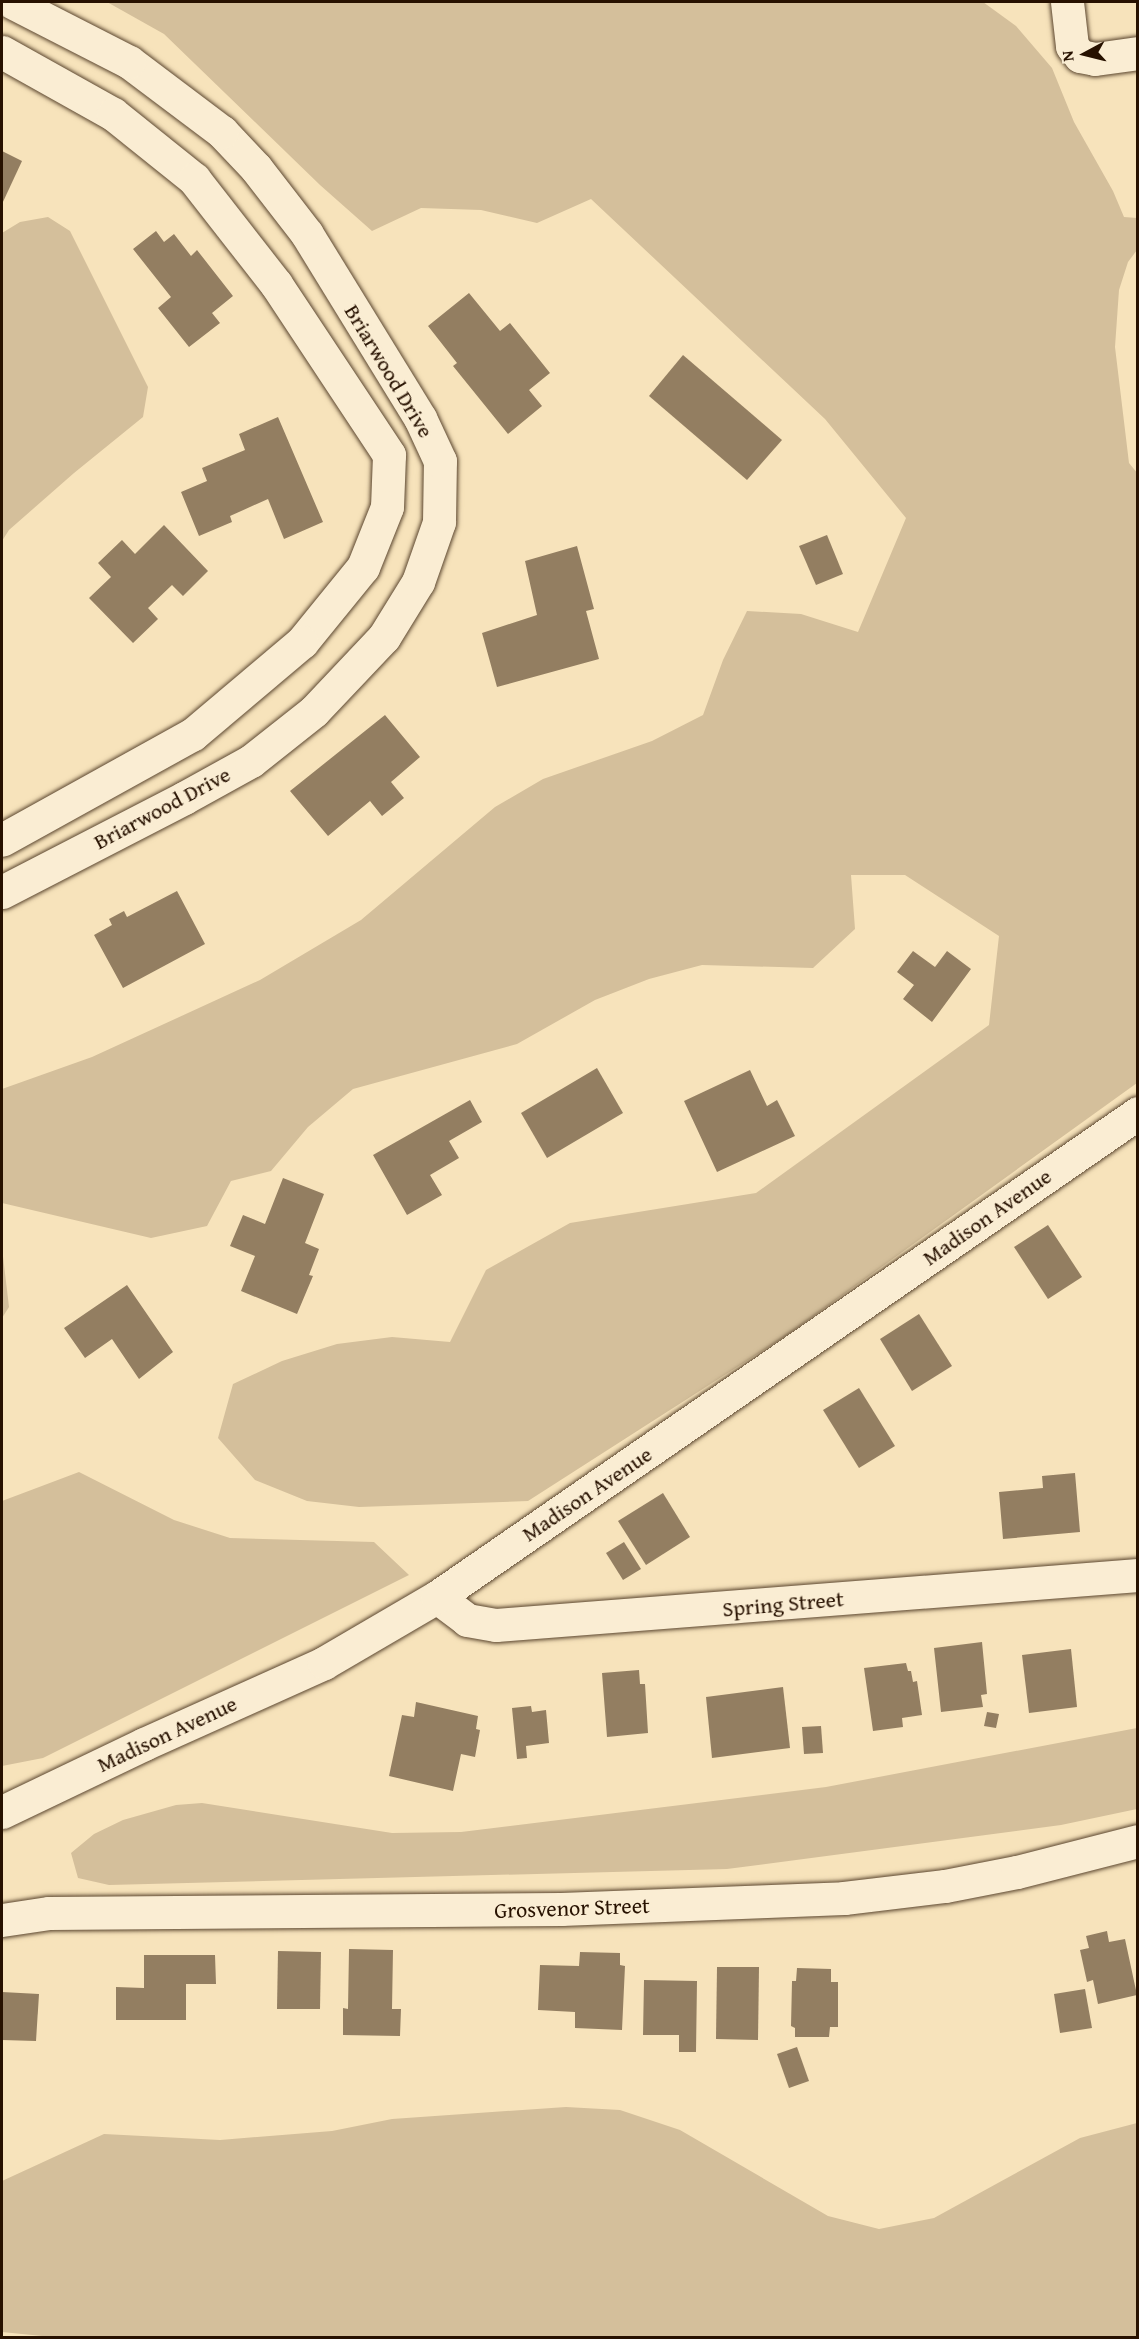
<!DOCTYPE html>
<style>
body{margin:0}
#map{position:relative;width:1139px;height:2339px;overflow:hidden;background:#f7e3bb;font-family:"Gentium Book Plus",serif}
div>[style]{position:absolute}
.green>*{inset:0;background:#d4bf9b}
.building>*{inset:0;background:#937e61}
.roads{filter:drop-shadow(0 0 2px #5b462f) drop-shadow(0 0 2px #5b462f)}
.minor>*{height:33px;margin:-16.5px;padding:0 16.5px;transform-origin:16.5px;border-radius:16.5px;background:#faedd3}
span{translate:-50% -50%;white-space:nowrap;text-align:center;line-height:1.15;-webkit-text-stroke:4.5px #faedd3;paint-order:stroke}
.street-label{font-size:22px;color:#271100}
.frame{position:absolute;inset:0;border:3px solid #271100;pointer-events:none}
.north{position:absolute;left:1055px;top:24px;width:60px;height:60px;-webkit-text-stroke:4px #faedd3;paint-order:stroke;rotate:263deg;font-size:16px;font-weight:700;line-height:24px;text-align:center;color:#271100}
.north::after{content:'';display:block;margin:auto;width:21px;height:27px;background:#271100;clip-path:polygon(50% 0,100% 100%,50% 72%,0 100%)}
</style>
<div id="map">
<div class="green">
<i style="clip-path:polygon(107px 2px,983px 2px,1016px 26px,1052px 68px,1074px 122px,1113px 191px,1124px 217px,1137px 218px,1137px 250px,1128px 262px,1119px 290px,1115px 347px,1129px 463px,1138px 474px,1137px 1083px,787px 1335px,528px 1501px,359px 1507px,307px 1501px,255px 1480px,218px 1438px,233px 1384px,282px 1361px,337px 1344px,392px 1337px,450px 1342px,486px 1270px,570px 1223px,756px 1193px,989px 1025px,999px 936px,905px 875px,851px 875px,855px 929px,813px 968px,702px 965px,649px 979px,595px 1000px,517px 1044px,353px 1089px,308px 1127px,271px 1171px,231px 1181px,207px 1226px,151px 1238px,2px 1203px,2px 1089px,92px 1057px,260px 980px,361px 920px,495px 807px,543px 779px,652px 741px,703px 715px,723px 660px,747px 611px,801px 614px,858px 632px,906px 518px,825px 419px,591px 199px,537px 223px,481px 210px,421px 208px,372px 231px,320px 185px,164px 34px)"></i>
<i style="clip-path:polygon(48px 217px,70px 231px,148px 387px,143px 417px,74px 473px,9px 530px,2px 541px,2px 233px,20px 222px)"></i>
<i style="clip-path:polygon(2px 1248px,9px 1307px,2px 1318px)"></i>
<i style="clip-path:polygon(79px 1472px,174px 1520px,230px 1538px,374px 1542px,409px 1575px,43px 1758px,2px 1766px,2px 1501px)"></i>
<i style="clip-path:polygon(1137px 1728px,1137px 1809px,1061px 1825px,727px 1869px,109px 1885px,78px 1878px,71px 1853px,94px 1834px,123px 1820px,176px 1805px,202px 1803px,392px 1833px,461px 1832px,826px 1787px)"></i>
<i style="clip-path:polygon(566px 2107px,620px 2110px,680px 2130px,828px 2216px,879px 2229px,934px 2218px,1080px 2138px,1137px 2123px,1137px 2337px,62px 2338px,2px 2332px,2px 2181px,104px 2134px,220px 2140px,332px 2131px,392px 2119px)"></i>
</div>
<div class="building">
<i style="clip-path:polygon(2px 151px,22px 161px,2px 204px)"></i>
<i style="clip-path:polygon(156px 231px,164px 242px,174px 234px,191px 256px,197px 250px,233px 296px,212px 313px,220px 323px,189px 347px,158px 308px,171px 297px,133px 249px)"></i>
<i style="clip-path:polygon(469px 293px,500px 331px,510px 323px,550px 373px,529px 390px,542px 406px,508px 434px,453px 366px,457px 363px,428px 326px)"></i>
<i style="clip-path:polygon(683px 355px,782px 440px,747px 480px,649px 396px)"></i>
<i style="clip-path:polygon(278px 417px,323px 522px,284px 539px,268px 499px,230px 516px,232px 522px,199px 536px,181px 492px,207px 481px,202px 468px,245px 450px,239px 434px)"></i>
<i style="clip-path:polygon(164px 525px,208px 571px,183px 596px,172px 585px,148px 608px,158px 619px,133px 643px,89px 598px,111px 577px,98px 563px,122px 540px,135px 554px)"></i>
<i style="clip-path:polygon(827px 535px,843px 574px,816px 585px,799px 546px)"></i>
<i style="clip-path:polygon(577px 546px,594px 609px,586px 611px,599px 659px,497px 687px,482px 633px,537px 615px,525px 561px)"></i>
<i style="clip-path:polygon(385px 715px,420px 757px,391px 782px,404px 798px,382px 816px,370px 801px,328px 836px,290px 791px)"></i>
<i style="clip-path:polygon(177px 891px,205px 944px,123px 988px,94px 935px,112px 925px,109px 919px,124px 911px,127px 917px)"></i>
<i style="clip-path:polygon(913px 951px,935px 967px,947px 951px,971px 969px,932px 1022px,903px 999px,914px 985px,897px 972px)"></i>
<i style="clip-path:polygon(597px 1068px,623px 1113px,547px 1158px,521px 1113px)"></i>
<i style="clip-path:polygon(750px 1070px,767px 1106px,777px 1100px,795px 1136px,717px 1172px,684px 1101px)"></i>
<i style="clip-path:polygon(470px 1100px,482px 1122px,449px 1141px,459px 1158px,430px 1175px,442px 1195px,407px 1215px,373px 1155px)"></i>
<i style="clip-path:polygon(283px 1178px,324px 1194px,305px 1243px,319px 1249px,309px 1275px,313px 1276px,297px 1314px,241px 1291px,255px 1256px,230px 1246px,243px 1215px,265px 1224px)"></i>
<i style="clip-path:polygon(1048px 1225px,1082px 1277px,1048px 1299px,1014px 1247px)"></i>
<i style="clip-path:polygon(127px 1285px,173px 1352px,139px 1379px,112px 1339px,85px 1358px,64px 1328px)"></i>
<i style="clip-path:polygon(919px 1314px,952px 1366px,912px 1391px,880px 1339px)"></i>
<i style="clip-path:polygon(859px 1388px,895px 1446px,859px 1468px,823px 1410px)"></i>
<i style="clip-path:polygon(1075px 1473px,1080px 1532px,1003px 1539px,999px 1492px,1043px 1488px,1042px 1476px)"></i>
<i style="clip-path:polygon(663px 1493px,690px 1537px,646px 1565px,618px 1521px)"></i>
<i style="clip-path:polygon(624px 1542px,641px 1569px,623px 1580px,606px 1553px)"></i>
<i style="clip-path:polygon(982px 1642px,987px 1694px,981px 1695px,983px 1707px,941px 1712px,934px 1648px)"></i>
<i style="clip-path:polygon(1071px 1649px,1077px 1707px,1029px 1713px,1022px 1655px)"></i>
<i style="clip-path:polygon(906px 1663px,908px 1671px,911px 1671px,913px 1682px,917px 1681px,922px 1715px,902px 1718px,903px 1727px,873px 1731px,864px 1668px)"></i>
<i style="clip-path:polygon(639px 1670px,640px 1684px,645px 1684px,648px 1733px,607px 1737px,602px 1673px)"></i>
<i style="clip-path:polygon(783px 1687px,790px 1748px,712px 1758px,706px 1697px)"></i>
<i style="clip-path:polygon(416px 1702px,478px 1716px,476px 1729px,480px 1730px,475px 1757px,461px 1754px,453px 1791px,389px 1776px,402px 1715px,414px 1717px)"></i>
<i style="clip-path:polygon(531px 1706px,532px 1712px,546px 1710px,549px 1743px,526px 1746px,527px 1758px,517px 1759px,512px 1708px)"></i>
<i style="clip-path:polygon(987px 1712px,999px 1714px,996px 1728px,984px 1726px)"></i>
<i style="clip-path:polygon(821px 1726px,823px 1753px,804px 1754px,802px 1727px)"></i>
<i style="clip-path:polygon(1107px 1931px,1109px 1942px,1125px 1939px,1137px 1995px,1098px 2004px,1093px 1980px,1087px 1982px,1080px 1950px,1089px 1948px,1086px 1936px)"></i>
<i style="clip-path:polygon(349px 1949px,393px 1950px,392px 2009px,401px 2009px,400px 2036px,343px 2035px,343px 2008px,348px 2009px)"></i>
<i style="clip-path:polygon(278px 1951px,321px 1952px,320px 2009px,277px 2009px)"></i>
<i style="clip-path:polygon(580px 1952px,620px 1953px,620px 1965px,625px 1966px,622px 2030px,575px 2028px,575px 2012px,538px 2010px,540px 1965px,579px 1966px)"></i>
<i style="clip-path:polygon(144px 1955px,215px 1955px,216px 1984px,186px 1984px,186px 2020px,116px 2020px,116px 1987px,144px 1988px)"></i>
<i style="clip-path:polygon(717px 1967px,759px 1967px,758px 2040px,716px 2039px)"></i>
<i style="clip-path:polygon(797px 1968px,831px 1969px,831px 1982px,838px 1982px,838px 2027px,830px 2027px,829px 2037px,795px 2037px,795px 2028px,791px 2026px,792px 1981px,796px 1981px)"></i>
<i style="clip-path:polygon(644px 1980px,697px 1981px,696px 2052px,679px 2052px,679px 2035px,643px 2035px)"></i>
<i style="clip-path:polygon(1085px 1989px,1092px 2028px,1060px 2033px,1054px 1994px)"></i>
<i style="clip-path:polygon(2px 1992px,39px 1994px,36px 2041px,2px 2040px)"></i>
<i style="clip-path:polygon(797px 2047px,809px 2081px,789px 2088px,777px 2054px)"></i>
</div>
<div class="roads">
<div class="minor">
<i style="left:1067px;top:2px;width:44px;rotate:83.5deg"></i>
<i style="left:1072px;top:46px;width:13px;rotate:51deg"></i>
<i style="left:1080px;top:56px;width:15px;rotate:11deg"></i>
<i style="left:1095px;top:59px;width:43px;rotate:-7.9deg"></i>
<i style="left:2px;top:52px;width:127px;rotate:29.2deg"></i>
<i style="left:113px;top:114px;width:104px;rotate:38.7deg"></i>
<i style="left:194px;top:179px;width:133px;rotate:52deg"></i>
<i style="left:276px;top:284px;width:205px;rotate:56.5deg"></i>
<i style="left:389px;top:455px;width:52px;rotate:92.2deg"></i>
<i style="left:387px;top:507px;width:65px;rotate:111.8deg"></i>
<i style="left:363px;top:567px;width:97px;rotate:129.1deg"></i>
<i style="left:302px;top:642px;width:143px;rotate:139.8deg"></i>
<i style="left:193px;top:734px;width:218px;rotate:151deg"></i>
<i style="left:2px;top:892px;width:205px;rotate:-27.3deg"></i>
<i style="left:184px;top:798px;width:77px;rotate:-28.9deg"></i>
<i style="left:251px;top:761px;width:80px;rotate:-38.4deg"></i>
<i style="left:314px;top:711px;width:102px;rotate:-46.6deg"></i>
<i style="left:384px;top:637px;width:65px;rotate:-58.3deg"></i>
<i style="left:418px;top:582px;width:64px;rotate:-70.7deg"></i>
<i style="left:439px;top:522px;width:61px;rotate:-89.1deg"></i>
<i style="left:440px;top:461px;width:47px;rotate:-114.9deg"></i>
<i style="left:420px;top:418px;width:216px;rotate:-121.6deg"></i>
<i style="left:307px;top:234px;width:83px;rotate:-127.7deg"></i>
<i style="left:256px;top:168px;width:50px;rotate:-133.4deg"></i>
<i style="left:222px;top:132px;width:116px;rotate:-143deg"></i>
<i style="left:129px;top:62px;width:131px;rotate:-152.9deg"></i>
<i style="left:437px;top:1597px;width:38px;rotate:37deg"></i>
<i style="left:467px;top:1620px;width:29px;rotate:10deg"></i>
<i style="left:496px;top:1625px;width:644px;rotate:-4.45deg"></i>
<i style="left:2px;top:1812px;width:157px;rotate:-25.6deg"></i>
<i style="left:144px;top:1744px;width:197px;rotate:-24.2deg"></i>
<i style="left:324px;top:1663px;width:131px;rotate:-30.3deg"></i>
<i style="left:437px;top:1597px;width:852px;rotate:-34.62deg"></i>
<i style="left:2px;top:1920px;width:48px;rotate:-8.5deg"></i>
<i style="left:49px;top:1913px;width:512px;rotate:-0.45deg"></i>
<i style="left:561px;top:1909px;width:283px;rotate:-2.2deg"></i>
<i style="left:844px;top:1898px;width:102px;rotate:-6.8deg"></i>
<i style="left:945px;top:1886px;width:73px;rotate:-11deg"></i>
<i style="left:1017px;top:1872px;width:125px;rotate:-14.4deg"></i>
</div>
</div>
<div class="street-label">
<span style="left:389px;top:371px;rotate:59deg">Briarwood Drive</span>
<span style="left:162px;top:808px;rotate:-28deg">Briarwood Drive</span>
<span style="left:987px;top:1217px;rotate:-35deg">Madison Avenue</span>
<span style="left:587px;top:1494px;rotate:-34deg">Madison Avenue</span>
<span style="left:783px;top:1604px;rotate:-5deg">Spring Street</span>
<span style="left:167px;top:1734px;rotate:-25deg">Madison Avenue</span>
<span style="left:572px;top:1908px;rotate:-2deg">Grosvenor Street</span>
</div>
<div class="frame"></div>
<div class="north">N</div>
</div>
